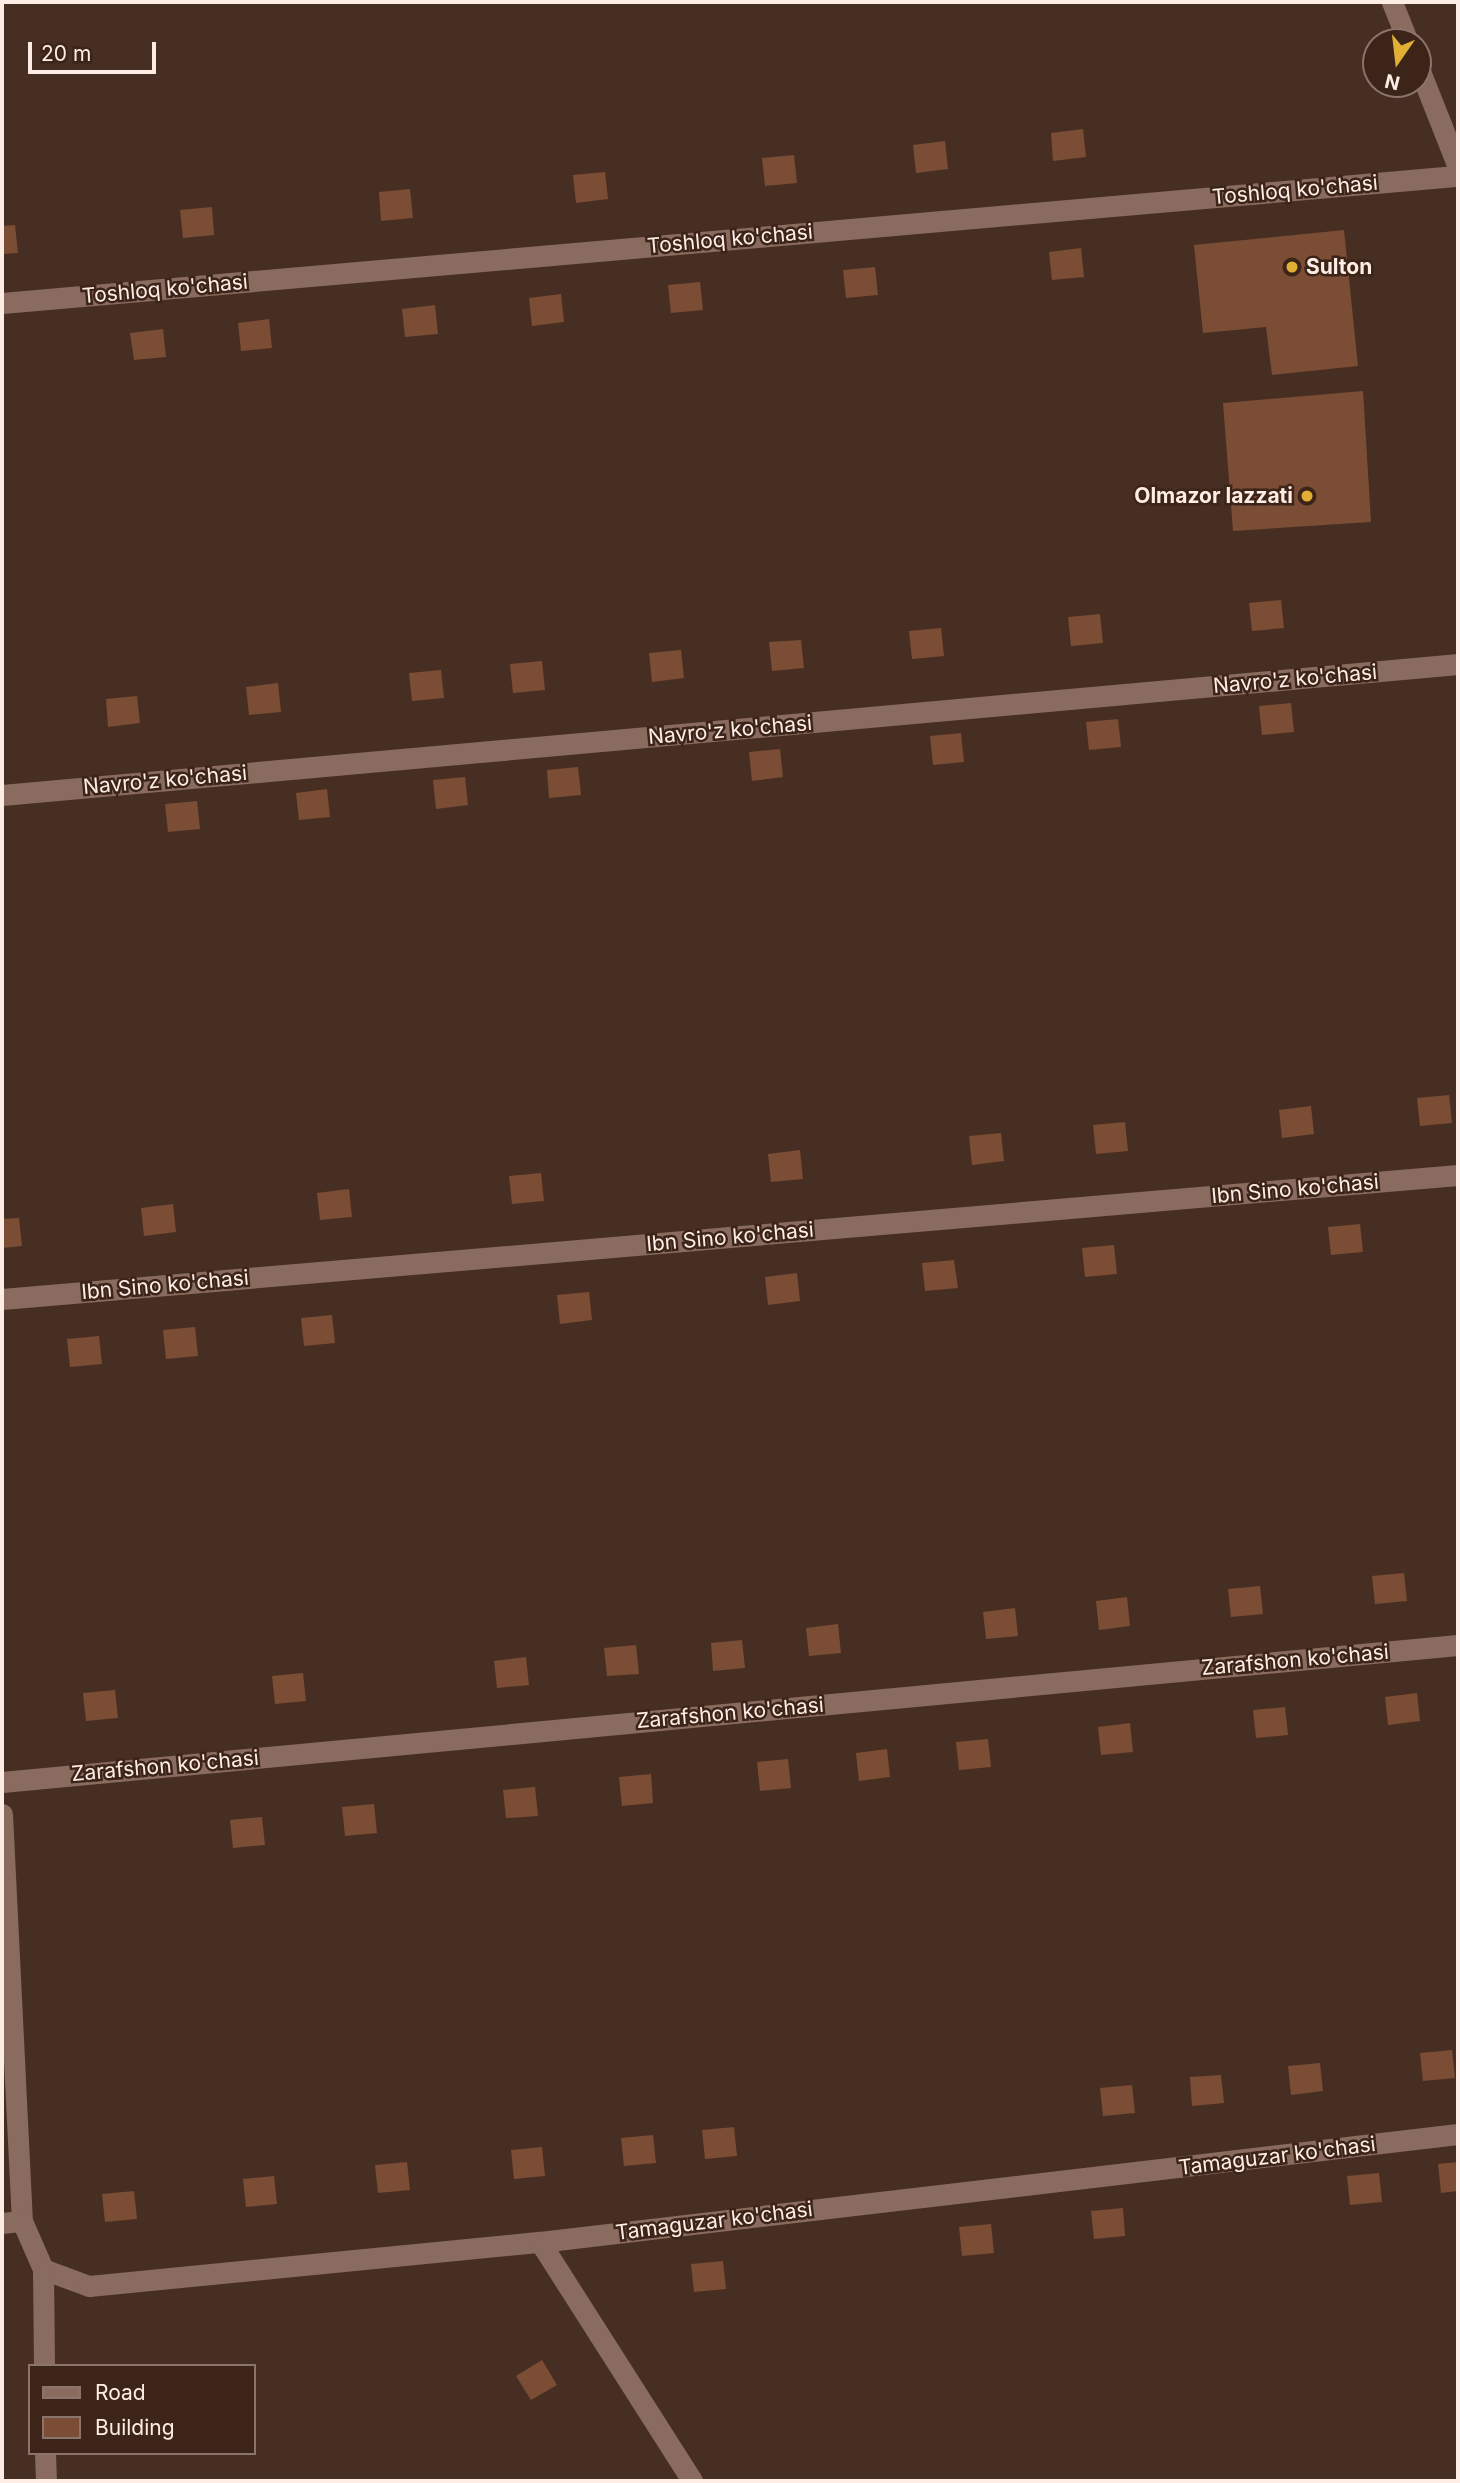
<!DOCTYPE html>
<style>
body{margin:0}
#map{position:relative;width:1460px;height:2483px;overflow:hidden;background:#472e22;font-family:Inter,sans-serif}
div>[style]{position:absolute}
.building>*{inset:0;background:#7b4d34}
.minor>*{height:21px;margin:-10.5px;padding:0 10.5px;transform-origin:10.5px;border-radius:10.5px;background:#896c5f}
.tertiary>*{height:21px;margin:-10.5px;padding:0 10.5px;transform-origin:10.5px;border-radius:10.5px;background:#896c5f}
.dots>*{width:19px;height:19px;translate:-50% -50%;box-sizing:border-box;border:4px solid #3c2419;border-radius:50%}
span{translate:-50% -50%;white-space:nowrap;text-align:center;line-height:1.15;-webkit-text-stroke:5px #3c2419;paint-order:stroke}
.street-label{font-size:21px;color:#feede5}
.poi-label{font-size:21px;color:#feede5;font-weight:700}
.left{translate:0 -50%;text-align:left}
.right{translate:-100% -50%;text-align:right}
.frame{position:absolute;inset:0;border:4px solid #feede5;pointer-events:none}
.legend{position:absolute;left:28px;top:2364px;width:228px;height:91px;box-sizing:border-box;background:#3c2419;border:2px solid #8a746b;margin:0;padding:9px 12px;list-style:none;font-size:21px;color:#feede5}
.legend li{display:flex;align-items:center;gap:14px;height:35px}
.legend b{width:35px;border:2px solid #8a746b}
.north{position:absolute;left:1362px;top:28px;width:70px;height:70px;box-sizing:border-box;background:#3c2419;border:2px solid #8a746b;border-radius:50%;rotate:194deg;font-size:19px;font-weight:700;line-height:28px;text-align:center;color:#feede5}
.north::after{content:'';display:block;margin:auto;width:24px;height:32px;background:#e1af34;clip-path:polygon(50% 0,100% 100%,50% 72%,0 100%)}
.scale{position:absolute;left:28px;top:42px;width:128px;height:32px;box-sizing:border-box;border:4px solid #feede5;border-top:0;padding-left:9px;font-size:21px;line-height:24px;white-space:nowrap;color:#feede5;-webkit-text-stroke:5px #3c2419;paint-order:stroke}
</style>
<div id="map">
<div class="building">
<i style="clip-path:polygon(1083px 129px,1086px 157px,1053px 161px,1051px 133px)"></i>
<i style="clip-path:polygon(945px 141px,948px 169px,916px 173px,913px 145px)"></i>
<i style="clip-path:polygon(794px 155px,797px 183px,765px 186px,762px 158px)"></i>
<i style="clip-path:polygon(605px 172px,608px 199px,576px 203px,573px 175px)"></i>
<i style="clip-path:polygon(410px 189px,413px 218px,381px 221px,379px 192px)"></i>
<i style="clip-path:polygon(212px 207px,214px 235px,183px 238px,180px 210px)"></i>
<i style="clip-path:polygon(15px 225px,18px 253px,2px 254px,2px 226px)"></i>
<i style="clip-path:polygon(1344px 230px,1358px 366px,1272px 375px,1266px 327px,1203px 333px,1194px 245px)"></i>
<i style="clip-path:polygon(1081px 248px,1084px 277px,1052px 280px,1049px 252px)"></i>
<i style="clip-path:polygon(875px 267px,878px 295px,846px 298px,843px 270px)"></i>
<i style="clip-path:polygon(700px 282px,703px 310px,671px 313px,668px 285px)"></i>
<i style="clip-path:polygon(561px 294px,564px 322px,532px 326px,529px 298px)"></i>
<i style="clip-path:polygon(435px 305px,438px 334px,405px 337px,402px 309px)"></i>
<i style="clip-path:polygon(269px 319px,272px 348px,241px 351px,238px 323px)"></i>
<i style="clip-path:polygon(163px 329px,166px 357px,134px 360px,130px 333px)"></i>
<i style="clip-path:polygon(1363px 391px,1371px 522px,1233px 531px,1223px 403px)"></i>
<i style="clip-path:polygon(1281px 600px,1284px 628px,1252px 631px,1249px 603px)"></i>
<i style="clip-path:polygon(1100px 614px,1103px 643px,1071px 646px,1068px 617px)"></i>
<i style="clip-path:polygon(941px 628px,944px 656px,912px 659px,909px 631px)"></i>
<i style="clip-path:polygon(801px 640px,804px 668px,772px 671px,769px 642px)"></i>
<i style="clip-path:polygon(681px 650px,684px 678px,652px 682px,649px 653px)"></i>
<i style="clip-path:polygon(542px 661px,545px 690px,513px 693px,510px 664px)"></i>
<i style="clip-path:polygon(441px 670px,444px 698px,412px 701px,409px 673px)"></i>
<i style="clip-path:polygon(278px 683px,281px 712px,249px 715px,246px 687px)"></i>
<i style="clip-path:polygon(137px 696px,140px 723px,108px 727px,106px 699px)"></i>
<i style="clip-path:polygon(1291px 703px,1294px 732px,1262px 735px,1259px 706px)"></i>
<i style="clip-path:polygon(1118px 719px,1121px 747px,1089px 750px,1086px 722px)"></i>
<i style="clip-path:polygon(961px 733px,964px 762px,933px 765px,930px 736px)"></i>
<i style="clip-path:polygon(780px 749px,783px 777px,752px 781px,749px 752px)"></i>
<i style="clip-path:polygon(578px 767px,581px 795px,549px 798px,547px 770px)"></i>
<i style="clip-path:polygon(465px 777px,468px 805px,436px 809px,433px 780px)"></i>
<i style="clip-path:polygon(327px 789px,330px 817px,299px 820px,296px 793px)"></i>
<i style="clip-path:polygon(197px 801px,200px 829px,168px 832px,165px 804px)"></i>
<i style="clip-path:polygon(1449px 1095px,1452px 1123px,1420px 1126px,1417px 1098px)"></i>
<i style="clip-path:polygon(1311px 1106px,1314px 1134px,1282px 1138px,1279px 1110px)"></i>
<i style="clip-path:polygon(1125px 1122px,1128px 1151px,1096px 1154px,1093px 1125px)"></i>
<i style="clip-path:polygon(1001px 1133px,1004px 1161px,972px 1165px,969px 1136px)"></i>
<i style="clip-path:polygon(800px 1150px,803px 1179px,771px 1182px,768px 1154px)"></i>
<i style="clip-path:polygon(541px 1173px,544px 1201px,512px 1204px,509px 1176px)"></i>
<i style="clip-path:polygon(349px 1189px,352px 1217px,320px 1220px,317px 1193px)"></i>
<i style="clip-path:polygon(173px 1204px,176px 1232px,144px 1236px,141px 1208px)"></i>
<i style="clip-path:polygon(19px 1218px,22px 1246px,2px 1248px,2px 1219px)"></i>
<i style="clip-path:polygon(1360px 1224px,1363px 1252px,1331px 1255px,1328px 1227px)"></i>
<i style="clip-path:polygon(1114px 1245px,1117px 1274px,1085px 1277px,1082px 1248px)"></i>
<i style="clip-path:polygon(954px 1260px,958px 1288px,925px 1291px,922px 1263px)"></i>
<i style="clip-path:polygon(797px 1273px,800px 1301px,768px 1305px,765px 1277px)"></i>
<i style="clip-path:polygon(589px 1292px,592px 1320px,560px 1324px,557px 1295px)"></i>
<i style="clip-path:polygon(332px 1315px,335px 1343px,304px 1346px,301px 1318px)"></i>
<i style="clip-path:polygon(195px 1327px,198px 1356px,166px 1359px,163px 1330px)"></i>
<i style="clip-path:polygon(99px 1336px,102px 1364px,70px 1367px,67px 1339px)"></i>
<i style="clip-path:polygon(1404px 1573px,1407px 1601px,1375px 1604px,1372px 1576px)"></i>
<i style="clip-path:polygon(1260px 1586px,1263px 1614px,1231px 1617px,1228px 1589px)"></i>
<i style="clip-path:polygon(1127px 1597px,1130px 1626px,1099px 1630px,1096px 1601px)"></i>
<i style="clip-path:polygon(1015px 1608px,1018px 1636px,986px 1639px,983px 1612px)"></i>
<i style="clip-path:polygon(838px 1624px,841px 1653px,809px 1656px,806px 1628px)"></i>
<i style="clip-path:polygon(742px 1640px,745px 1668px,713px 1671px,711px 1643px)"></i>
<i style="clip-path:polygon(636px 1645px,639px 1674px,607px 1676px,604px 1648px)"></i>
<i style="clip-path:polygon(526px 1657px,529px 1685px,497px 1688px,494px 1661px)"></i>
<i style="clip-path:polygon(303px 1673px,306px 1701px,275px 1704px,272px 1676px)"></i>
<i style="clip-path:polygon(115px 1690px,118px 1718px,86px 1721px,83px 1693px)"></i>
<i style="clip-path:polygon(1417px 1693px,1420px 1721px,1388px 1725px,1385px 1697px)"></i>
<i style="clip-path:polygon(1285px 1707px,1288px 1735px,1256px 1738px,1253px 1710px)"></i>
<i style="clip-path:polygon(1130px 1723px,1133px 1752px,1101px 1755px,1098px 1727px)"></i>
<i style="clip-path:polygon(988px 1739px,991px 1767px,959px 1770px,956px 1742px)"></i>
<i style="clip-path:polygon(887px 1749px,890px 1777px,859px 1781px,856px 1753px)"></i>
<i style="clip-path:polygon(788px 1759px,791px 1788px,760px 1791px,757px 1762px)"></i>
<i style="clip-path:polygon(651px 1774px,653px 1803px,622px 1806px,619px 1777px)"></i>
<i style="clip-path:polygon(535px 1787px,538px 1816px,506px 1818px,503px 1790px)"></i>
<i style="clip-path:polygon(374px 1804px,377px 1833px,345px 1836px,342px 1807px)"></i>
<i style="clip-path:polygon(262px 1817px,265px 1845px,233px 1848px,230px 1820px)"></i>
<i style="clip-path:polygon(1452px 2050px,1455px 2078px,1423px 2081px,1420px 2053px)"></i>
<i style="clip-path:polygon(1320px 2063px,1323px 2091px,1291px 2095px,1288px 2066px)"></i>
<i style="clip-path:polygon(1221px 2075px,1224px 2103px,1192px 2106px,1190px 2077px)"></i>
<i style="clip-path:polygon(1132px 2085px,1135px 2113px,1103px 2116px,1100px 2088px)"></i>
<i style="clip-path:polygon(734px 2127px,737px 2156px,705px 2159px,702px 2130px)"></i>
<i style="clip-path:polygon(653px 2135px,656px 2163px,624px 2166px,621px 2138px)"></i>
<i style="clip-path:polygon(542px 2147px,545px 2176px,514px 2179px,511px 2150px)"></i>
<i style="clip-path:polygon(407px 2162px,410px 2190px,378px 2193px,375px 2165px)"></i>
<i style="clip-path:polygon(1458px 2162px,1458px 2191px,1441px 2193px,1438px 2164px)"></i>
<i style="clip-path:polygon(1379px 2173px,1382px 2202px,1350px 2205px,1347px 2176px)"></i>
<i style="clip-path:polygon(274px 2176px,277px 2204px,246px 2207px,243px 2179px)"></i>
<i style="clip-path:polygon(134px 2191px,137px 2219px,105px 2222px,102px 2194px)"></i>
<i style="clip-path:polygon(1123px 2208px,1125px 2236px,1094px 2239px,1091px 2211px)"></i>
<i style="clip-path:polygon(991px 2224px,994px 2253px,962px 2256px,959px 2227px)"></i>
<i style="clip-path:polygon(723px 2261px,726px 2289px,694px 2292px,691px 2264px)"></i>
<i style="clip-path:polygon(542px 2360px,557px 2385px,531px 2400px,516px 2376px)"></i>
</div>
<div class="minor">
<i style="left:2px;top:303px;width:1462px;rotate:-4.99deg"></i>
<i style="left:2px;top:795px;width:1462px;rotate:-5.14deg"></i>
<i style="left:2px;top:1299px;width:1461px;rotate:-4.87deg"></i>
<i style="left:2px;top:1782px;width:1462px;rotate:-5.38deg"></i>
<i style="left:2px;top:1814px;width:407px;rotate:87.2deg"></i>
<i style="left:2px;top:2223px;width:20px;rotate:-6deg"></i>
<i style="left:22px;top:2221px;width:52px;rotate:66.4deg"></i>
<i style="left:43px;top:2269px;width:49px;rotate:20.3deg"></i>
<i style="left:89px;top:2286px;width:453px;rotate:-5.6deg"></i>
<i style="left:540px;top:2242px;width:924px;rotate:-6.71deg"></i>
<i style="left:540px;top:2242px;width:283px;rotate:57.5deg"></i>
<i style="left:43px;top:2269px;width:97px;rotate:89.4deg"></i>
<i style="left:45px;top:2453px;width:28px;rotate:88deg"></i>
</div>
<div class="tertiary">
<i style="left:1392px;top:2px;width:43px;rotate:68.2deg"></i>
<i style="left:1418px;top:66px;width:109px;rotate:68.4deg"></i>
</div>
<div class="dots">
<i style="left:1292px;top:267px;background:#e1af34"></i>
<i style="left:1307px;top:496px;background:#e1af34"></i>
</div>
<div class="street-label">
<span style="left:1295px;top:190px;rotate:-5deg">Toshloq ko'chasi</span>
<span style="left:730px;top:239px;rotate:-5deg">Toshloq ko'chasi</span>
<span style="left:165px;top:289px;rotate:-5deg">Toshloq ko'chasi</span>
<span style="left:1295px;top:679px;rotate:-5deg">Navro'z ko'chasi</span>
<span style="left:730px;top:730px;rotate:-5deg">Navro'z ko'chasi</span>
<span style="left:165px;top:780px;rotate:-5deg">Navro'z ko'chasi</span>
<span style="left:1295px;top:1189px;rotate:-5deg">Ibn Sino ko'chasi</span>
<span style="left:730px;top:1237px;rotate:-5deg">Ibn Sino ko'chasi</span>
<span style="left:165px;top:1285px;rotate:-5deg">Ibn Sino ko'chasi</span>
<span style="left:1295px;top:1660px;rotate:-5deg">Zarafshon ko'chasi</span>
<span style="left:730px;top:1713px;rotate:-5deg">Zarafshon ko'chasi</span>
<span style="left:165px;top:1766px;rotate:-5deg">Zarafshon ko'chasi</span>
<span style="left:1277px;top:2156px;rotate:-7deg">Tamaguzar ko'chasi</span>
<span style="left:714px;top:2221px;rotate:-7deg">Tamaguzar ko'chasi</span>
</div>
<div class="poi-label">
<span class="left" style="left:1306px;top:267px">Sulton</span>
<span class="right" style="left:1293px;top:496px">Olmazor lazzati</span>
</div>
<div class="frame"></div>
<ul class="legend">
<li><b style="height:9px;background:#896c5f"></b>Road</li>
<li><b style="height:19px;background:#7b4d34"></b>Building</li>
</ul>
<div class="north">N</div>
<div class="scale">20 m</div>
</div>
